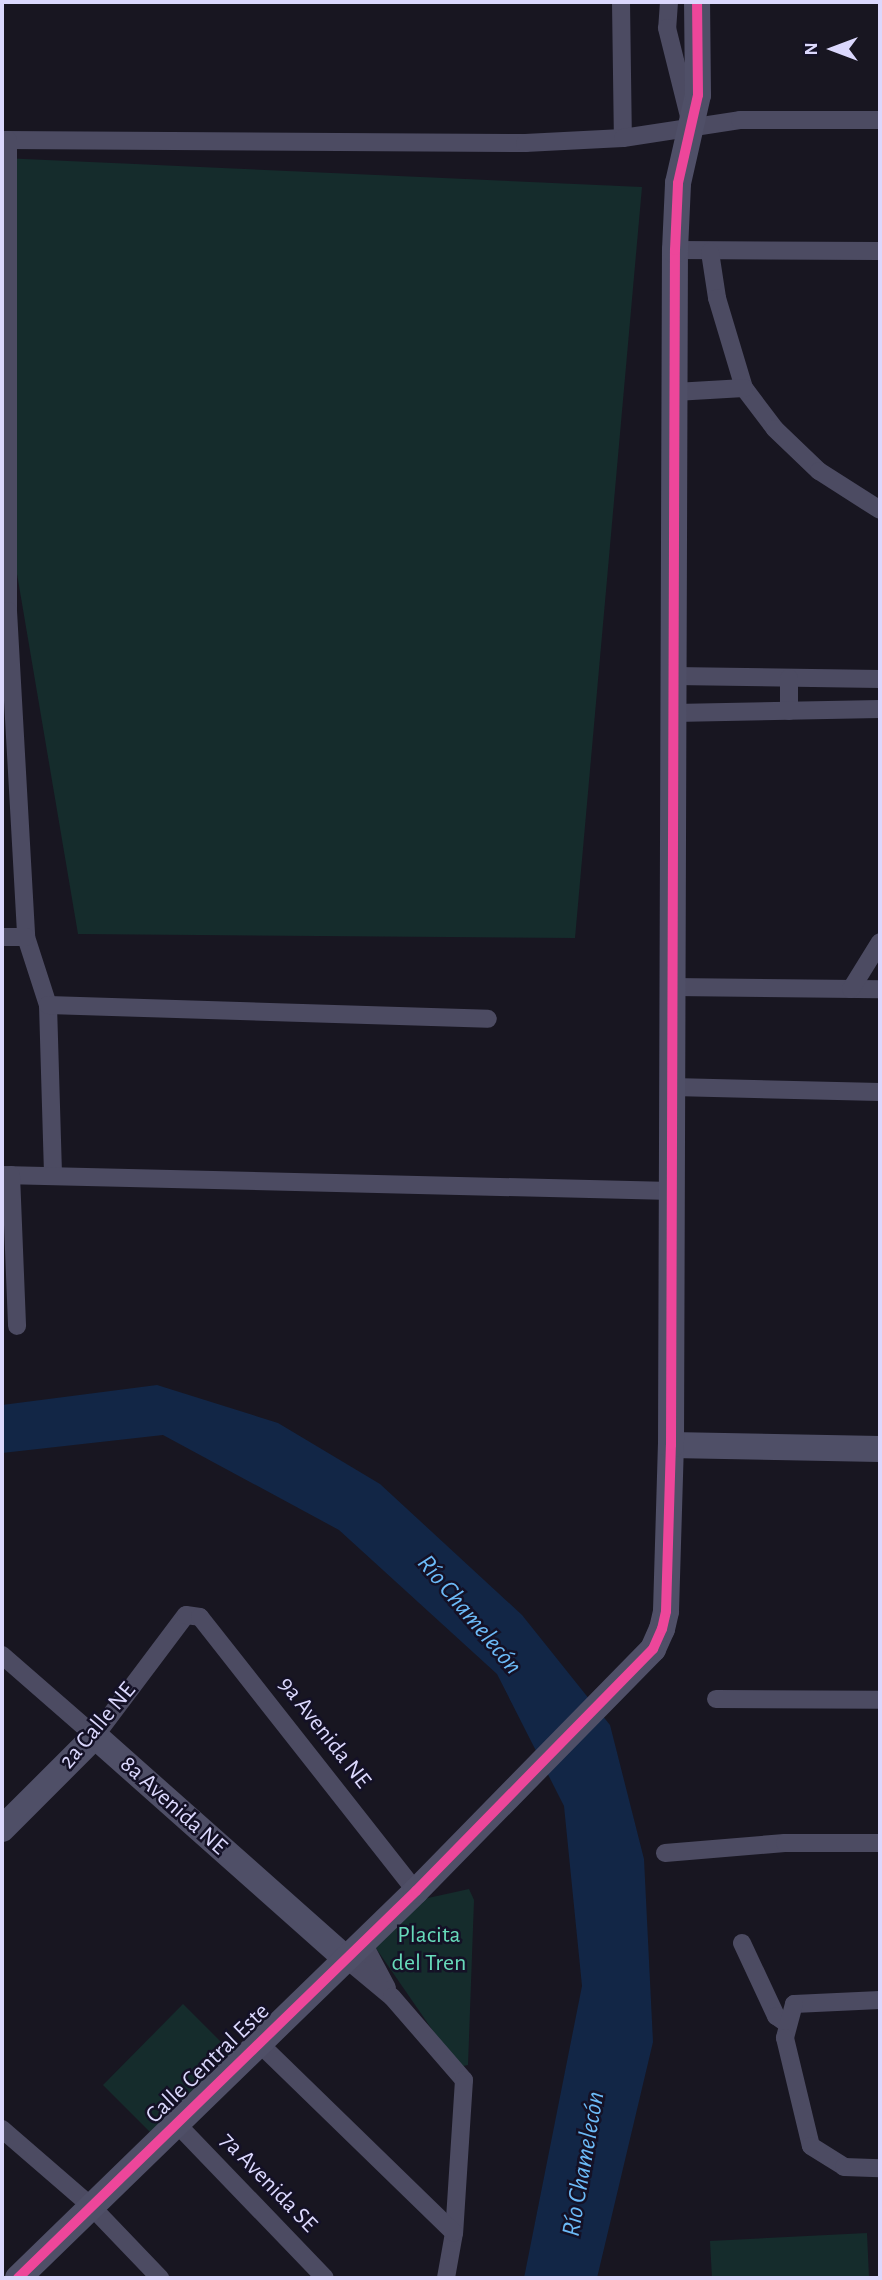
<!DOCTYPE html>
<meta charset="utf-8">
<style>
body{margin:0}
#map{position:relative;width:882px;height:2280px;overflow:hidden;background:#181621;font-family:"Alegreya Sans",sans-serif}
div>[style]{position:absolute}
.green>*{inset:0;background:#152c2c}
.water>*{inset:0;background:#122646}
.street>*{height:18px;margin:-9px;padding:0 9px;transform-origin:9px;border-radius:9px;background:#4c4b62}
.secondary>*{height:26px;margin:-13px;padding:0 13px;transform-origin:13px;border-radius:13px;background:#4f4f67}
.cycleway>*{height:10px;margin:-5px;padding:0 5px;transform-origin:5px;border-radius:5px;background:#ed469a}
span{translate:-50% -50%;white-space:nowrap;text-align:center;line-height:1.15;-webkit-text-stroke:5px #141126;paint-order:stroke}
.street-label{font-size:24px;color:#dbd8fd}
.park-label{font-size:24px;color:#67daba}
.water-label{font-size:26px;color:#6cbaf7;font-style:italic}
.frame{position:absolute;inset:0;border:4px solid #dbd8fd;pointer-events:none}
.north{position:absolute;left:798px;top:14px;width:70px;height:70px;-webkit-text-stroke:5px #141126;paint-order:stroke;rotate:270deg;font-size:19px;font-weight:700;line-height:28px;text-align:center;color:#dbd8fd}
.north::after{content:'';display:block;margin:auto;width:24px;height:32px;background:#dbd8fd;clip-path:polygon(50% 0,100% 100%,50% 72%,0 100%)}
</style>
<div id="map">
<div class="green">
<i style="clip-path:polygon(2px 158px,642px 187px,575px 938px,78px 934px,5px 503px)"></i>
<i style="clip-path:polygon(469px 1889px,474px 1900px,468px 2065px,458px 2067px,373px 1944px,419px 1900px)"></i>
<i style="clip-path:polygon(183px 2004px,233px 2054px,153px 2135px,103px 2085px)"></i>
<i style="clip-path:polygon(867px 2233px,869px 2278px,712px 2278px,710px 2241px)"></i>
</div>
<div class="water">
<i style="clip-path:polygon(157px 1385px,278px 1423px,380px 1484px,522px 1615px,610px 1725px,644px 1859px,653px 2042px,597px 2278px,524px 2278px,582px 1986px,564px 1806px,497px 1674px,339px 1530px,163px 1435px,2px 1453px,2px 1405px)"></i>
</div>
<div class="street">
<i style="left:621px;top:2px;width:136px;rotate:89.2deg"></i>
<i style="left:669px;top:2px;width:26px;rotate:94deg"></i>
<i style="left:667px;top:28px;width:95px;rotate:76deg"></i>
<i style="left:2px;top:140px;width:523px;rotate:0.33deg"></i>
<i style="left:525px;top:143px;width:98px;rotate:-2.9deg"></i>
<i style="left:623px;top:138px;width:118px;rotate:-8.7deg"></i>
<i style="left:740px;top:120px;width:140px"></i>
<i style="left:8px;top:140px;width:471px;rotate:90deg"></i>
<i style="left:8px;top:611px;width:326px;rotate:86.8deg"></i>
<i style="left:26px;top:937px;width:71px;rotate:72.1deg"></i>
<i style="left:48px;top:1005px;width:170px;rotate:88.3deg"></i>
<i style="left:675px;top:250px;width:205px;rotate:0.3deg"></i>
<i style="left:710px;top:252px;width:47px;rotate:81.3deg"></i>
<i style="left:717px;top:298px;width:94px;rotate:73.3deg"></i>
<i style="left:744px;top:388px;width:51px;rotate:52.9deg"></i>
<i style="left:775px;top:429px;width:61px;rotate:43.7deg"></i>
<i style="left:819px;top:471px;width:72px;rotate:32.6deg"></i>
<i style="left:675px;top:392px;width:69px;rotate:-3.3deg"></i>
<i style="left:674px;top:676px;width:206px;rotate:0.8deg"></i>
<i style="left:789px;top:678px;width:33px;rotate:90deg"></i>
<i style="left:674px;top:713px;width:206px;rotate:-1.1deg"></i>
<i style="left:2px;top:937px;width:24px"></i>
<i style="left:673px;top:987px;width:207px;rotate:0.6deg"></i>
<i style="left:851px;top:989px;width:55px;rotate:-58.3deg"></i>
<i style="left:48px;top:1005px;width:440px;rotate:1.8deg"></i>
<i style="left:673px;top:1087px;width:207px;rotate:1.4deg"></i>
<i style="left:2px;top:1175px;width:670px;rotate:1.37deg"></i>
<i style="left:11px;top:1175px;width:151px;rotate:87.7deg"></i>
<i style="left:2px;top:1655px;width:123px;rotate:41.1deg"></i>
<i style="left:95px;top:1736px;width:151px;rotate:-53.1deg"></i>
<i style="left:186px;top:1615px;width:14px;rotate:8deg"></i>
<i style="left:200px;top:1617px;width:349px;rotate:51.8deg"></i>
<i style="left:716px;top:1699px;width:164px;rotate:0.3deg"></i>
<i style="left:665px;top:1853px;width:120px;rotate:-4.8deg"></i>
<i style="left:785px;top:1843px;width:95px"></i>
<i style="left:362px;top:1941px;width:53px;rotate:62deg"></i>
<i style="left:742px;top:1943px;width:81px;rotate:65deg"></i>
<i style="left:776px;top:2016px;width:12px;rotate:35deg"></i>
<i style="left:345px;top:1958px;width:61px;rotate:39.7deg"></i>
<i style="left:392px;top:1997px;width:110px;rotate:49.1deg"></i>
<i style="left:464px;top:2080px;width:153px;rotate:93.7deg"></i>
<i style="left:454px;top:2233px;width:46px;rotate:100.1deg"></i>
<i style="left:880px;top:2000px;width:86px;rotate:177.3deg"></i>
<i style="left:794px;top:2004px;width:35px;rotate:105deg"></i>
<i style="left:785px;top:2038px;width:111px;rotate:76.5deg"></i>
<i style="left:811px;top:2146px;width:39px;rotate:32deg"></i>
<i style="left:844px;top:2167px;width:36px;rotate:2deg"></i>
<i style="left:261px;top:2045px;width:269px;rotate:44.2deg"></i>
<i style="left:175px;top:2122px;width:216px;rotate:46.1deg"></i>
<i style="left:2px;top:2129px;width:118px;rotate:40.9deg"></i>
<i style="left:91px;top:2206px;width:100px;rotate:46.2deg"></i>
</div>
<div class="secondary">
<i style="left:671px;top:1445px;width:209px;rotate:1.1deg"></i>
<i style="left:2px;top:1829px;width:132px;rotate:-45deg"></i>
<i style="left:95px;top:1736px;width:334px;rotate:41.6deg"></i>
<i style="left:18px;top:2278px;width:555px;rotate:-44.2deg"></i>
<i style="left:416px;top:1891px;width:339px;rotate:-45.6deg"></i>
<i style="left:653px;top:1649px;width:22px;rotate:-66deg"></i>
<i style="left:662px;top:1629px;width:18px;rotate:-77deg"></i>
<i style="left:666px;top:1611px;width:166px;rotate:-88.3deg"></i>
<i style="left:671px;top:1445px;width:1195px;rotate:-89.81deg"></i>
<i style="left:675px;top:250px;width:67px;rotate:-87.4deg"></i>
<i style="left:678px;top:183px;width:90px;rotate:-77.2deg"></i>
<i style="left:698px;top:95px;width:93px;rotate:-90.6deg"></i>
</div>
<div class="cycleway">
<i style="left:18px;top:2278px;width:555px;rotate:-44.2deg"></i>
<i style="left:416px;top:1891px;width:339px;rotate:-45.6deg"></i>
<i style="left:653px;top:1649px;width:22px;rotate:-66deg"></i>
<i style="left:662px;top:1629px;width:18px;rotate:-77deg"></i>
<i style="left:666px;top:1611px;width:166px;rotate:-88.3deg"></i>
<i style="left:671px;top:1445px;width:1195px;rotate:-89.81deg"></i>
<i style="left:675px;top:250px;width:67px;rotate:-87.4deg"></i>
<i style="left:678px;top:183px;width:90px;rotate:-77.2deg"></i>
<i style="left:698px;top:95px;width:93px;rotate:-90.6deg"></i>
</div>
<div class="street-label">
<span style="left:98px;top:1726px;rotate:-50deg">2a Calle NE</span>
<span style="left:324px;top:1733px;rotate:52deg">9a Avenida NE</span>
<span style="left:173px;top:1806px;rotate:42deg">8a Avenida NE</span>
<span style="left:208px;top:2064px;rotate:-44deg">Calle Central Este</span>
<span style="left:268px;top:2183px;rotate:46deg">7a Avenida SE</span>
</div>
<div class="park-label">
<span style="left:429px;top:1950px">Placita<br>del Tren</span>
</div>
<div class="water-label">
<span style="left:469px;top:1615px;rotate:50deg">Río Chamelecón</span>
<span style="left:584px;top:2164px;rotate:-80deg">Río Chamelecón</span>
</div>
<div class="frame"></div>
<div class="north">N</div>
</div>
